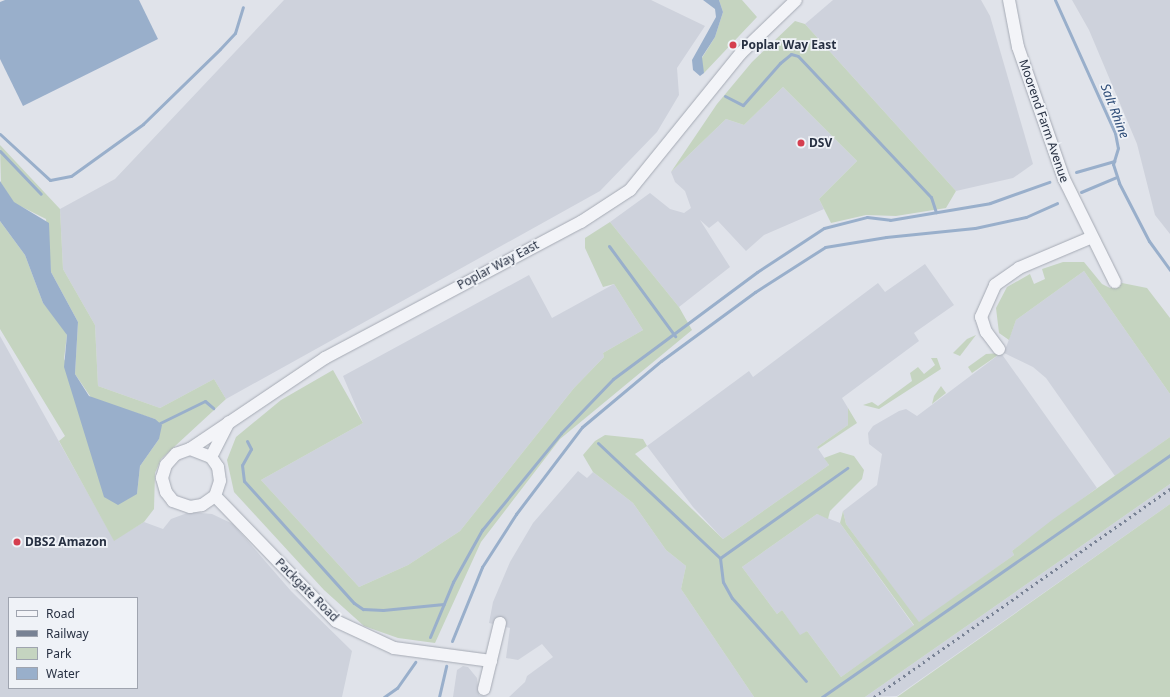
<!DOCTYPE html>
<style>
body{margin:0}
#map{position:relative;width:1170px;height:697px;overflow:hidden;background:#e0e3ea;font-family:"Noto Sans",sans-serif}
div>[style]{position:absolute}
.built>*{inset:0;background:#ced2dc}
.green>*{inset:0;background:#c5d4c0}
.water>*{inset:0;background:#99afcb}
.stream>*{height:3px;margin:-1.5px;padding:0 1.5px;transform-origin:1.5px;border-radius:1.5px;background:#99afcb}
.roads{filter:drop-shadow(0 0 1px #a5aab4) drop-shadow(0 0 1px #a5aab4)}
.street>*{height:12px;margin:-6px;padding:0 6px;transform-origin:6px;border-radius:6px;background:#f3f4f8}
.rail>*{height:3px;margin-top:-1.5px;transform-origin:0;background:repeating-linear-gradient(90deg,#788294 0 2px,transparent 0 6px)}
.dots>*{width:11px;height:11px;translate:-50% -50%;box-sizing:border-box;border:2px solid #eff2f7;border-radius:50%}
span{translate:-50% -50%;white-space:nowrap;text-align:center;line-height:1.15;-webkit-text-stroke:3.5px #eff2f7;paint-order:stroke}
.poi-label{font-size:12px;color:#273042;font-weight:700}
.left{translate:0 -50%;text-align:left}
.street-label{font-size:12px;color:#273042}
.water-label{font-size:13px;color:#2f4d78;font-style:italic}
.legend{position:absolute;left:8px;top:597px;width:130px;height:92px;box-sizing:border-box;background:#eff2f7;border:1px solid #9fa4af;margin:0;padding:5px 7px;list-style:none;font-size:12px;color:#273042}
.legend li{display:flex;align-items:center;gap:8px;height:20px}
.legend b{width:20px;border:1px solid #9fa4af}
</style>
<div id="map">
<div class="built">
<i style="clip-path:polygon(284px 0,651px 0,705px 26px,677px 68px,679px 95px,657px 132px,600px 191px,226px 399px,214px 379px,160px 408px,98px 386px,95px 325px,63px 269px,60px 209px,115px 179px)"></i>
<i style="clip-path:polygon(833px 0,981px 0,990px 16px,1033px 164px,1013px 178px,956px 191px,805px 24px)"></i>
<i style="clip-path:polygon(1072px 0,1170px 0,1170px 234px,1155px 215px,1137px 144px,1089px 30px)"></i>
<i style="clip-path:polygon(783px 87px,857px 161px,819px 199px,824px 209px,764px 235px,746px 251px,718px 221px,709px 228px,700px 220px,730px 267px,679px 307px,610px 222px,650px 193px,670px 209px,684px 213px,691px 208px,685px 191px,675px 182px,671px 172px,726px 119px,744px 125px)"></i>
<i style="clip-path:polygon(925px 264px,954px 305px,914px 333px,919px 341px,842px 398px,848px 408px,848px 425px,817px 447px,829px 465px,723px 539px,693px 507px,647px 446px,749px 371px,753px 377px,878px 283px,885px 292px)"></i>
<i style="clip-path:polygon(1084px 271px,1170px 394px,1170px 437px,1115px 476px,1046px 378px,1033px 367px,1004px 353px,1016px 320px)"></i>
<i style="clip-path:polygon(529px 275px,552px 318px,614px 284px,643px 330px,603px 353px,604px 357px,574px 388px,460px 531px,408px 565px,359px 587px,261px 480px,363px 423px,343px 376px)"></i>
<i style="clip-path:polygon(evenodd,0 336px,114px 540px,144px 522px,163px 529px,171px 519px,190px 512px,212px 514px,233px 524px,291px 591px,352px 651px,342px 697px,0 697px,0 336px,9px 598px,137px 598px,137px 688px,9px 688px,9px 598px)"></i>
<i style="clip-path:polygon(1001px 353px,1097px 488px,1012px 551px,1014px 555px,919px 623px,846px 524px,843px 511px,877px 485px,882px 454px,869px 444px,868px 433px,873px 426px,899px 411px,906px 409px,917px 416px)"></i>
<i style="clip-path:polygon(578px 471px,587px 478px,593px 472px,633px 503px,666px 550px,686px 566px,681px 589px,754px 697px,509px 697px,525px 682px,527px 676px,553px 657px,542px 644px,518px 660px,506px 658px,510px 628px,489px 623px,493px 602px,510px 562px,533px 523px)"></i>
<i style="clip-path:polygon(1170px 484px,1170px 504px,897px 696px,865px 697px)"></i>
<i style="clip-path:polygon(817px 514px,840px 523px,914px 626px,841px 677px,807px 631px,800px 636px,782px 610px,777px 614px,742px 567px)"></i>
<i style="clip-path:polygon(463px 666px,468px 667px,477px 678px,479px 695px,488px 697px,453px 697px,457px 670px)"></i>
</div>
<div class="green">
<i style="clip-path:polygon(719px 0,742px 0,757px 17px,704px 73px,700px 61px,715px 37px,723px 12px)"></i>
<i style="clip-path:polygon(795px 21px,805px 24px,956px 191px,946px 208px,896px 216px,866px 215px,831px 223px,819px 199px,857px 161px,783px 87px,744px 125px,726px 119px,671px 172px,717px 104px,752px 62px)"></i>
<i style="clip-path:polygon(0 145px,60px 209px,63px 269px,95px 325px,98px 386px,160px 408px,214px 379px,226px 399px,161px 459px,155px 473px,154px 509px,144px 522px,114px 541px,59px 441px,65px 436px,0 329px,0 221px,25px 255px,43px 303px,64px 328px,67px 335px,64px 359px,137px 494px,140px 466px,159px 439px,155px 419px,92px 399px,75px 374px,78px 322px,51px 272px,46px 219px,14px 203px,1px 183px)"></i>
<i style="clip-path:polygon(610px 222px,679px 307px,692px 330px,560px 439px,481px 542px,435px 643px,398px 638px,364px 626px,324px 590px,234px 492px,227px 460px,236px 437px,281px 400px,333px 370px,363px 423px,261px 480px,359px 587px,408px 565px,460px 531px,574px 388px,604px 357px,603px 353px,643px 330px,614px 284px,603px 287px,585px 248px,585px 238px)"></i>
<i style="clip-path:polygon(1063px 262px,1084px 262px,1102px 284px,1110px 288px,1122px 283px,1147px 288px,1170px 318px,1170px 394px,1084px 271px,1016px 320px,1009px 340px,999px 333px,996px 308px,1007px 287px,1030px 274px,1034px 284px,1045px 279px,1042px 269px)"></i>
<i style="clip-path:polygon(976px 335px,960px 356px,953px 353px,967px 339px)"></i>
<i style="clip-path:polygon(1001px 353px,972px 373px,968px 367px,986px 354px)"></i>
<i style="clip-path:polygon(931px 358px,937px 358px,941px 369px,879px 409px,863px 405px,872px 402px,878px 406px,912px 381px,910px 373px,918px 367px,924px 374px,935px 365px)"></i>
<i style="clip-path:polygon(941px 386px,946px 393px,932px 404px,934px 396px)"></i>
<i style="clip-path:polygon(848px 408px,857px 423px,818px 449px,817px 447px,848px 425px)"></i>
<i style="clip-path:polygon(605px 435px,643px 439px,647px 446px,635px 454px,723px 539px,829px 465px,824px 458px,840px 452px,854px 456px,864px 470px,862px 479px,830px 511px,828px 519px,817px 514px,742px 567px,777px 614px,782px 610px,800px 635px,807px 631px,841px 677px,914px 625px,840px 523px,843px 511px,846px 524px,919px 622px,1014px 555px,1012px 551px,1052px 520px,1170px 437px,1170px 484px,865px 697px,754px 697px,681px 589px,686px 566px,666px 550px,633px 503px,593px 472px,583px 455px,595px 441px)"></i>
<i style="clip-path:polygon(1170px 504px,1170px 697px,897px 697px,1068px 576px)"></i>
</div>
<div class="water">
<i style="clip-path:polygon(5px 0,139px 0,158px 39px,23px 106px,0 59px,0 2px)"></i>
<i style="clip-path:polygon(703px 0,719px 0,723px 12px,715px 37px,702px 57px,704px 73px,700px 76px,693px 70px,692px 60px,716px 17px,715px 9px)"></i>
<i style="clip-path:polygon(0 181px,14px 202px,49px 223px,51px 272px,78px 322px,75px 374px,89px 396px,155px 419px,162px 425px,159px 439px,140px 466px,137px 494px,118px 505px,104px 497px,64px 367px,67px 335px,43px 303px,25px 255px,0 221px)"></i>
</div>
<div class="stream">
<i style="left:1055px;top:0;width:146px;rotate:65.7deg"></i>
<i style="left:1115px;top:133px;width:15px;rotate:79deg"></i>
<i style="left:1118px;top:148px;width:17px;rotate:107deg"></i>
<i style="left:1113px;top:164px;width:20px;rotate:72deg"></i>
<i style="left:1119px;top:183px;width:65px;rotate:62.7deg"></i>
<i style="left:1149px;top:241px;width:36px;rotate:54deg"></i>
<i style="left:725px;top:96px;width:20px;rotate:27deg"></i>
<i style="left:743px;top:105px;width:56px;rotate:-48.6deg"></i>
<i style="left:780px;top:63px;width:14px;rotate:-39deg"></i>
<i style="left:791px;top:54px;width:7px;rotate:16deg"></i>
<i style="left:798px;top:56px;width:194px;rotate:46.7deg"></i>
<i style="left:931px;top:197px;width:16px;rotate:72deg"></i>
<i style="left:0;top:134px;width:68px;rotate:42.6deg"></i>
<i style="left:50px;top:180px;width:21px;rotate:-11deg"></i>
<i style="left:71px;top:176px;width:89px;rotate:-35.8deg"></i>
<i style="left:143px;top:124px;width:107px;rotate:-44.2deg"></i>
<i style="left:220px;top:49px;width:22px;rotate:-47deg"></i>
<i style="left:235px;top:33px;width:27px;rotate:-73deg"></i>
<i style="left:0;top:151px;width:59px;rotate:46.4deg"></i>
<i style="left:1076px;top:172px;width:40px;rotate:-16deg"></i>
<i style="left:1081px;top:192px;width:39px;rotate:-23deg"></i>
<i style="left:609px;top:246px;width:112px;rotate:53.7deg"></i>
<i style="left:160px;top:423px;width:50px;rotate:-26.1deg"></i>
<i style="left:205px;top:401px;width:11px;rotate:41deg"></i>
<i style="left:247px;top:441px;width:9px;rotate:63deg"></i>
<i style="left:251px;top:449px;width:18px;rotate:119deg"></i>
<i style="left:242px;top:465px;width:16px;rotate:83deg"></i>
<i style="left:244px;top:481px;width:164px;rotate:48deg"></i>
<i style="left:354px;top:603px;width:11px;rotate:34deg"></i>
<i style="left:363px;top:609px;width:20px;rotate:3deg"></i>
<i style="left:383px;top:610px;width:61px;rotate:-5.6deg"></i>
<i style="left:598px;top:443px;width:168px;rotate:43.3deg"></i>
<i style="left:720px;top:558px;width:24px;rotate:83deg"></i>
<i style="left:723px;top:582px;width:18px;rotate:61deg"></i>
<i style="left:732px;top:598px;width:111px;rotate:48.3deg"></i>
<i style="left:720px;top:558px;width:156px;rotate:-35.3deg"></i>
<i style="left:430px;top:637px;width:60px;rotate:-67.3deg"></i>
<i style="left:453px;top:582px;width:60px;rotate:-60.9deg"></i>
<i style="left:482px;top:530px;width:125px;rotate:-50.8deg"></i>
<i style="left:561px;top:433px;width:75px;rotate:-46.1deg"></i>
<i style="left:613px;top:379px;width:179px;rotate:-36.6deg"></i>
<i style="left:757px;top:272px;width:80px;rotate:-33.3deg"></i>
<i style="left:824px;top:228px;width:44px;rotate:-14.3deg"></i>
<i style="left:867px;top:217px;width:23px;rotate:7deg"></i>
<i style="left:890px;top:220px;width:101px;rotate:-9.6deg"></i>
<i style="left:990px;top:203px;width:63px;rotate:-19.6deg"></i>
<i style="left:452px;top:641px;width:80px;rotate:-67.9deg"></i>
<i style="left:482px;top:567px;width:63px;rotate:-57.3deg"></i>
<i style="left:516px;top:514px;width:109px;rotate:-52.8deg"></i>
<i style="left:582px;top:427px;width:103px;rotate:-39.9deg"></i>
<i style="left:661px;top:361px;width:117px;rotate:-36.3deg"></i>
<i style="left:755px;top:292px;width:83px;rotate:-32.7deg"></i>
<i style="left:825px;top:247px;width:62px;rotate:-9.3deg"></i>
<i style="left:886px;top:237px;width:89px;rotate:-5.8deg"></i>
<i style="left:975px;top:228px;width:52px;rotate:-12.2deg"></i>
<i style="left:1026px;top:217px;width:34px;rotate:-24deg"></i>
<i style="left:384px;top:697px;width:16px;rotate:-35deg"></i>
<i style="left:397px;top:688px;width:32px;rotate:-55deg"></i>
<i style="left:439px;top:697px;width:32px;rotate:-77deg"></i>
<i style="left:822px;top:697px;width:424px;rotate:-34.8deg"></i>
</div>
<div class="roads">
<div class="street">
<i style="left:1009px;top:0;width:48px;rotate:79.2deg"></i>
<i style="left:1018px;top:47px;width:140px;rotate:70.8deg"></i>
<i style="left:1064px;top:179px;width:115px;rotate:63.7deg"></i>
<i style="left:999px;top:349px;width:21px;rotate:-127deg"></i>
<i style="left:986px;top:332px;width:16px;rotate:-108deg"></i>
<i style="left:981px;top:317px;width:35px;rotate:-66deg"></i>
<i style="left:995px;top:285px;width:29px;rotate:-35deg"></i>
<i style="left:1019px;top:268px;width:77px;rotate:-22.9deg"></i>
<i style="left:190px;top:449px;width:22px;rotate:21deg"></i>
<i style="left:211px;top:457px;width:12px;rotate:55deg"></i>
<i style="left:218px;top:467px;width:14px;rotate:82deg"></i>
<i style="left:220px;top:481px;width:16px;rotate:108deg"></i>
<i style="left:215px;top:496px;width:16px;rotate:145deg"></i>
<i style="left:202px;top:505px;width:12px;rotate:171deg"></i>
<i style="left:190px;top:507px;width:18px;rotate:-161deg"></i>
<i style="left:173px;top:501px;width:11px;rotate:-128deg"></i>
<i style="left:166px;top:492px;width:15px;rotate:-106deg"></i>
<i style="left:162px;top:478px;width:14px;rotate:-73deg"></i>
<i style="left:166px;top:465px;width:15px;rotate:-48deg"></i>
<i style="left:176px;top:454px;width:15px;rotate:-20deg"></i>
<i style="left:190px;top:449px;width:163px;rotate:-34deg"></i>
<i style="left:325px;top:358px;width:290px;rotate:-28deg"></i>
<i style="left:581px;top:222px;width:59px;rotate:-33.1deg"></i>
<i style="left:630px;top:190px;width:176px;rotate:-51deg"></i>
<i style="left:741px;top:53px;width:76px;rotate:-43.9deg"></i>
<i style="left:211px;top:457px;width:39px;rotate:-63deg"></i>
<i style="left:215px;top:496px;width:174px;rotate:45.9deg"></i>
<i style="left:336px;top:621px;width:64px;rotate:25deg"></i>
<i style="left:394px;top:648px;width:98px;rotate:7.6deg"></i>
<i style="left:484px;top:689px;width:68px;rotate:-76.4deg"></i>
</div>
</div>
<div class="rail">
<i style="left:874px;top:697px;width:362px;rotate:-35.1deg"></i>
</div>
<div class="dots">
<i style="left:733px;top:45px;background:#d53e4f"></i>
<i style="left:801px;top:143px;background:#d53e4f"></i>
<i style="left:17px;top:542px;background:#d53e4f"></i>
</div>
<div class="poi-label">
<span class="left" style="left:741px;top:45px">Poplar Way East</span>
<span class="left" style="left:809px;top:143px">DSV</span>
<span class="left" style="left:25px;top:542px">DBS2 Amazon</span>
</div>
<div class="street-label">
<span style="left:1044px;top:121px;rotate:71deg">Moorend Farm Avenue</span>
<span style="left:498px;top:265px;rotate:-28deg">Poplar Way East</span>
<span style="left:307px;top:590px;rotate:45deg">Packgate Road</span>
</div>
<div class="water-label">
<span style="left:1115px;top:111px;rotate:69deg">Salt Rhine</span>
</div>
<ul class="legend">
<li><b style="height:5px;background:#f3f4f8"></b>Road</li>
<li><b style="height:5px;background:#788294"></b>Railway</li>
<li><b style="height:11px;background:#c5d4c0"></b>Park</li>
<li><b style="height:11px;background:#99afcb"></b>Water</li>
</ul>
</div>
